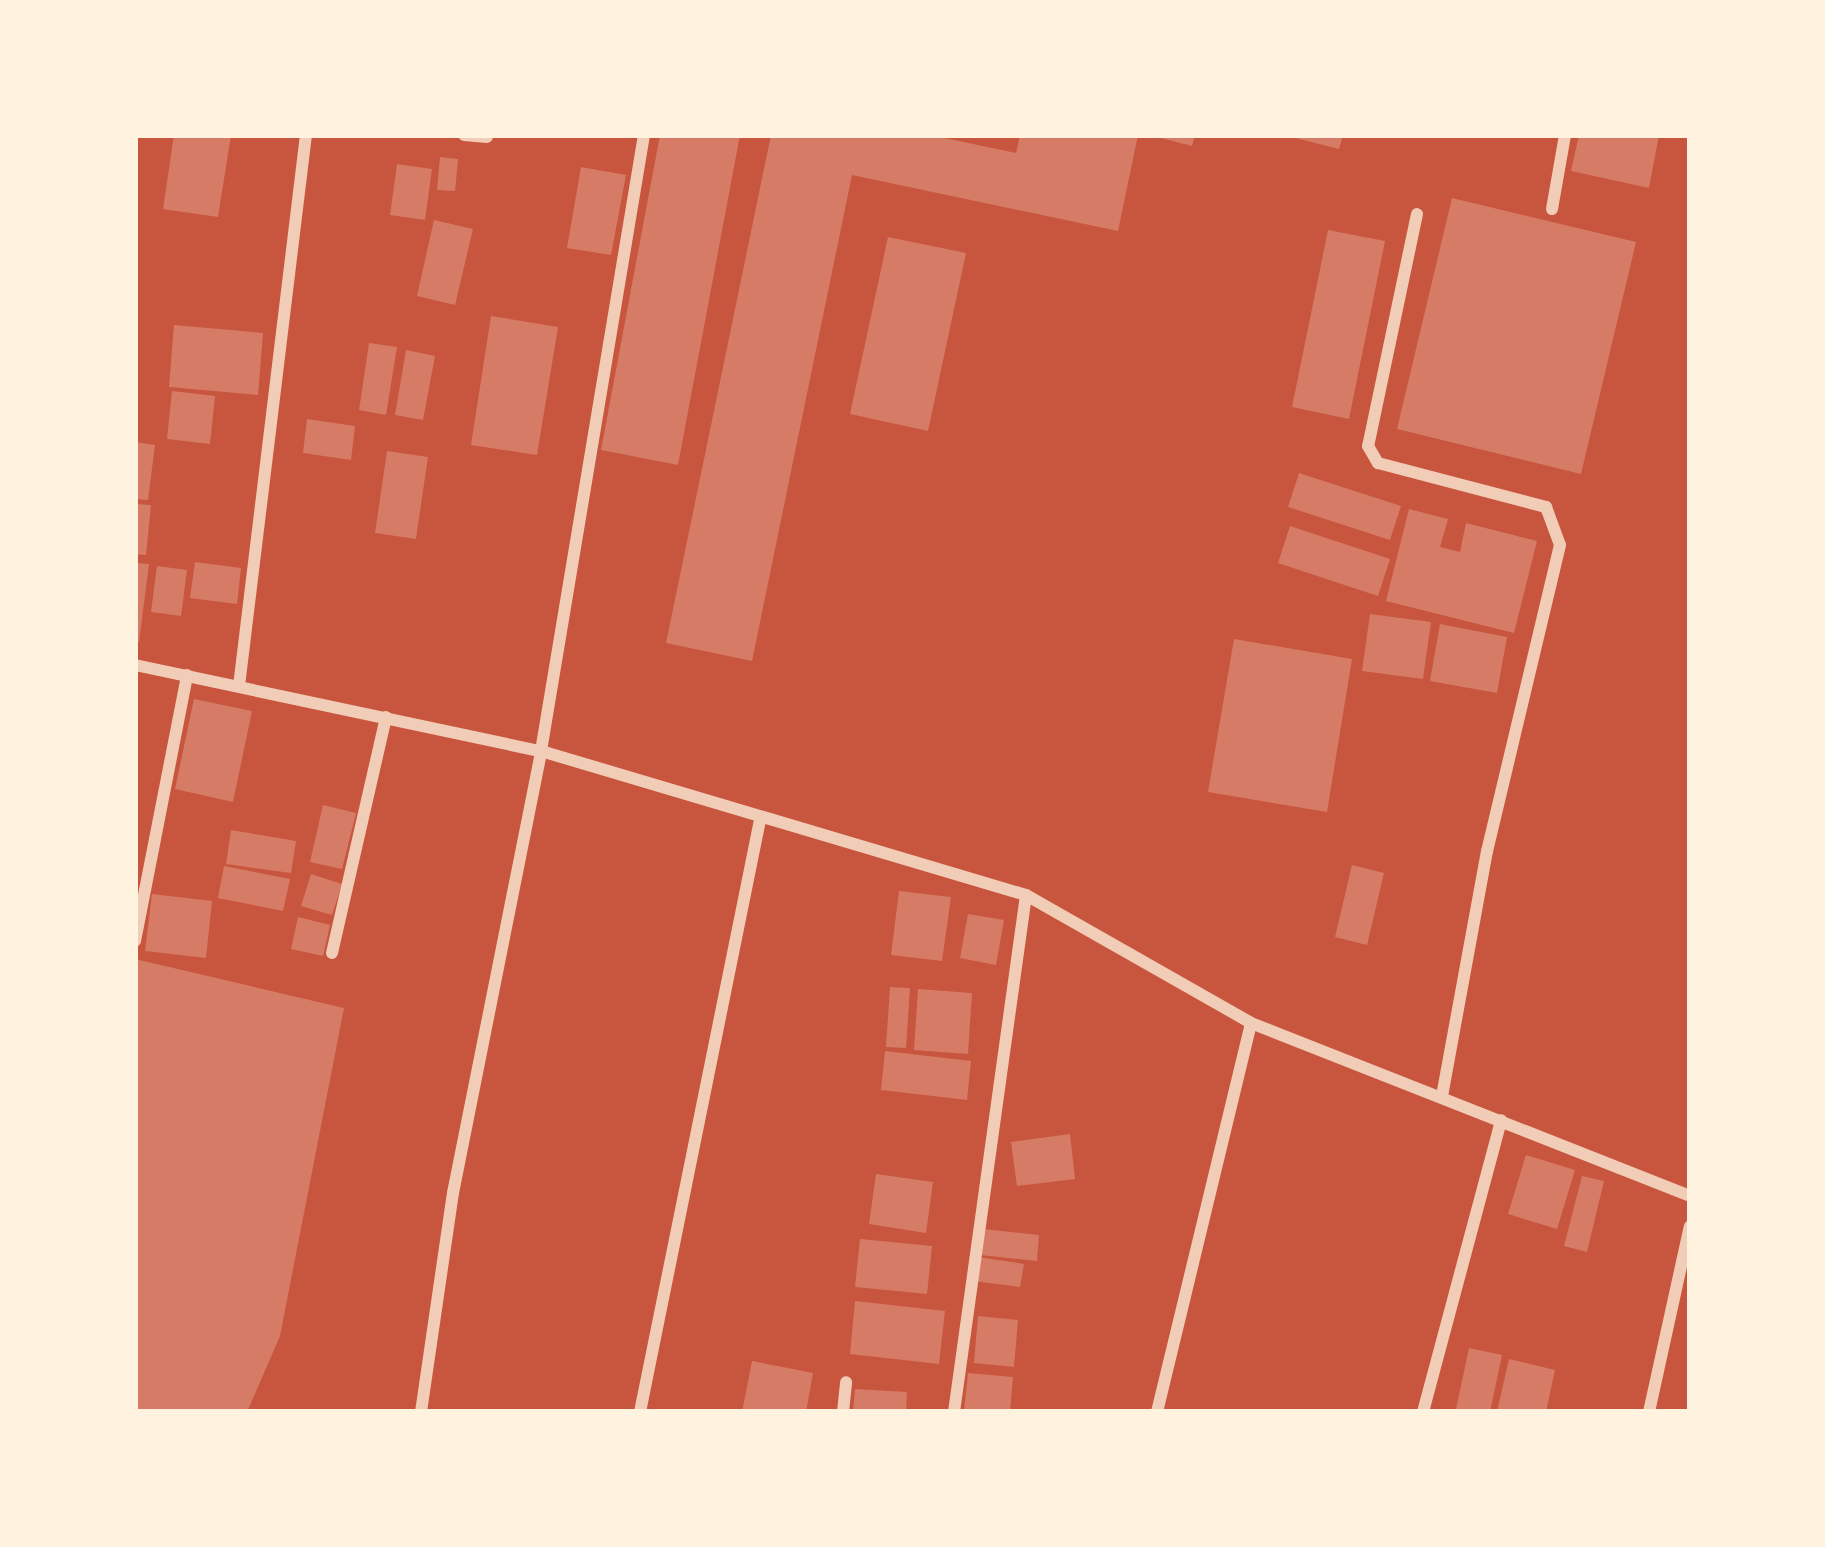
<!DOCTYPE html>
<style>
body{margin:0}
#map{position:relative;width:1825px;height:1547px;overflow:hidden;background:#c8553d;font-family:Figtree,sans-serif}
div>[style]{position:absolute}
.building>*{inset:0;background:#d67c66}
.minor>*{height:12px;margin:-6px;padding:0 6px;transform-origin:6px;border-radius:6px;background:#f1ccb7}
span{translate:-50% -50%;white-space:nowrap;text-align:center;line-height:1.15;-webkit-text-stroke:12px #fff3e0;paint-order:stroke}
.frame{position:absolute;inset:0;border:138px solid #fff3e0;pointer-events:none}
</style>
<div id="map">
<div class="building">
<i style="clip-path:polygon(174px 135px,231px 135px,218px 217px,163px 209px)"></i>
<i style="clip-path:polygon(660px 135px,740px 135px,678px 465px,601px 450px)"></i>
<i style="clip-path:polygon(771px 135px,930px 135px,1016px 153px,1020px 135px,1138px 135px,1118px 231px,852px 175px,752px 661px,666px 643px)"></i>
<i style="clip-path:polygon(1149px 135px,1195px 135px,1192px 146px)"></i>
<i style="clip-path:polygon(1284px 135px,1343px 135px,1339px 149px)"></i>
<i style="clip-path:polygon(1579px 135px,1659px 135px,1649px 188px,1571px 171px)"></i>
<i style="clip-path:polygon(440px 157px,458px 159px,455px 191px,437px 190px)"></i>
<i style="clip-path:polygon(397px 164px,432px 169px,425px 220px,390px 215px)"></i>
<i style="clip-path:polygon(581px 167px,626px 175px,611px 255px,567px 248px)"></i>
<i style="clip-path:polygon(1452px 198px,1636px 242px,1581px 474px,1397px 429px)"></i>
<i style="clip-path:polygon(434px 220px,473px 229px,455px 305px,417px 296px)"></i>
<i style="clip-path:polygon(1328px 230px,1385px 241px,1349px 419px,1292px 407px)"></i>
<i style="clip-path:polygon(888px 237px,966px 253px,928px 431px,850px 414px)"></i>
<i style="clip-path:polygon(491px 316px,558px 327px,537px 455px,471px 445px)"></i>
<i style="clip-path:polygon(174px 325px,263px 333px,258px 395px,169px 387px)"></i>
<i style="clip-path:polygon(369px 343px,397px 347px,386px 415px,359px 410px)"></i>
<i style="clip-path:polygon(406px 350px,435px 356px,423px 420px,395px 415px)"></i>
<i style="clip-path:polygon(172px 391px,215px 396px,210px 444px,167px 439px)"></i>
<i style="clip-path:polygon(307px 419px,355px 426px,351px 460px,303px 453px)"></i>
<i style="clip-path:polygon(135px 442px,155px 445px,148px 500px,135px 499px)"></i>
<i style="clip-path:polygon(387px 451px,428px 457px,416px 539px,375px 533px)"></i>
<i style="clip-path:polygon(1299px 473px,1401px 506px,1390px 540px,1288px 507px)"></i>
<i style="clip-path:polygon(135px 504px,151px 505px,146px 555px,135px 554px)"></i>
<i style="clip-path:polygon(1409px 509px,1448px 519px,1440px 547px,1460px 552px,1466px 523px,1537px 541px,1514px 633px,1386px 601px)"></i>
<i style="clip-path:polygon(1290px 526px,1390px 559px,1378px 596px,1278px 563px)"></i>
<i style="clip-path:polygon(195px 562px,241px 568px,237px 604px,190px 598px)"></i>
<i style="clip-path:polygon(135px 563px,149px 564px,139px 642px,135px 642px)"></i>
<i style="clip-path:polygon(157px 566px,187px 570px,181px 616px,151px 612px)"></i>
<i style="clip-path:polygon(1370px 614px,1431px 622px,1423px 679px,1362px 671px)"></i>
<i style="clip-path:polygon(1440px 624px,1507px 637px,1497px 693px,1430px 681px)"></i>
<i style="clip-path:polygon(1234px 639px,1352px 659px,1327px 812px,1208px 792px)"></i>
<i style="clip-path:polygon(194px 699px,252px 711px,233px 802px,175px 789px)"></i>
<i style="clip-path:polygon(323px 805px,356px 813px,342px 869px,310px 862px)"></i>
<i style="clip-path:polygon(231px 830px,296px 841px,291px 873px,226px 864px)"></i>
<i style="clip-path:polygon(1352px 865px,1384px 873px,1367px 945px,1335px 937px)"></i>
<i style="clip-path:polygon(224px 866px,290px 879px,283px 911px,218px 898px)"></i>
<i style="clip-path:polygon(311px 874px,342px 884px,332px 915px,301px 906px)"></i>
<i style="clip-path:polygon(899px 891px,951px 897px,942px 961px,891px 955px)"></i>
<i style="clip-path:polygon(152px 894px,212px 901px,206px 958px,145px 951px)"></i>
<i style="clip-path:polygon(968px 914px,1004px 920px,996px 965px,960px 958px)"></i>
<i style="clip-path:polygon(298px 917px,330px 925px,323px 956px,291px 949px)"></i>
<i style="clip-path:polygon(135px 959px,344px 1008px,280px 1336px,247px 1412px,135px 1412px)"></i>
<i style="clip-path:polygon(890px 987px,910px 988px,906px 1048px,886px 1047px)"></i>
<i style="clip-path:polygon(918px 989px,972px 993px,968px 1054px,914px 1050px)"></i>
<i style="clip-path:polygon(885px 1051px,971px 1061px,967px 1100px,881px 1090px)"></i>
<i style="clip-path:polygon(1070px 1134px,1075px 1179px,1017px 1186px,1011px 1142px)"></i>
<i style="clip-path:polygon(1526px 1155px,1575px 1170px,1557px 1229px,1508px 1214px)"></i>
<i style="clip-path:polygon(876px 1174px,933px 1182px,926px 1233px,869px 1224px)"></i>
<i style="clip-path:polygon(1582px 1176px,1604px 1181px,1587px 1252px,1564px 1246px)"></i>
<i style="clip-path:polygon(982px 1229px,1039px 1235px,1037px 1261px,980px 1255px)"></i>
<i style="clip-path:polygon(860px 1239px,932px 1246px,927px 1294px,855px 1287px)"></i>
<i style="clip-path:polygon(978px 1257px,1024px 1264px,1020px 1287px,974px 1281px)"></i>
<i style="clip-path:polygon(855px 1301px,945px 1311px,939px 1364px,850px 1354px)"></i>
<i style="clip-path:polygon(978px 1316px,1018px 1320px,1014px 1367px,974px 1363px)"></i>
<i style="clip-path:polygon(1469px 1348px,1502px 1355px,1490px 1412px,1456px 1409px)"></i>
<i style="clip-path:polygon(1509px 1359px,1555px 1370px,1546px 1412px,1497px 1412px)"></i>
<i style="clip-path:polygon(752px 1361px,813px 1373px,806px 1412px,742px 1412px)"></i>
<i style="clip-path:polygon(968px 1373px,1013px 1377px,1010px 1412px,964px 1412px)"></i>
<i style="clip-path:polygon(855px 1389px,907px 1392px,906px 1412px,853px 1412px)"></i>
</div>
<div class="minor">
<i style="left:464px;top:135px;width:23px;rotate:5deg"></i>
<i style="left:1552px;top:209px;width:75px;rotate:-80deg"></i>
<i style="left:1417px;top:214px;width:237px;rotate:101.9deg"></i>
<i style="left:1368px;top:446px;width:20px;rotate:60deg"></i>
<i style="left:1378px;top:463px;width:174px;rotate:14.7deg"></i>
<i style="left:1546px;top:507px;width:40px;rotate:69.8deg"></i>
<i style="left:1560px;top:545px;width:315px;rotate:103.4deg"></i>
<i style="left:1487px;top:851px;width:250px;rotate:100.4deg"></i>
<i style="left:135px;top:665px;width:415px;rotate:12deg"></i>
<i style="left:541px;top:751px;width:506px;rotate:16.54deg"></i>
<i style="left:1026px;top:895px;width:259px;rotate:29.6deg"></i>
<i style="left:1251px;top:1023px;width:472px;rotate:21.5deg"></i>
<i style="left:239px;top:686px;width:555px;rotate:-83.07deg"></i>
<i style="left:135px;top:941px;width:271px;rotate:-78.9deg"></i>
<i style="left:332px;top:953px;width:242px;rotate:-77.1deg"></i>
<i style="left:421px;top:1412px;width:221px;rotate:-81.7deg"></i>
<i style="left:453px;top:1193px;width:451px;rotate:-78.7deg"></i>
<i style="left:541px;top:751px;width:625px;rotate:-80.51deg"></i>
<i style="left:640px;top:1412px;width:604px;rotate:-78.54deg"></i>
<i style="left:843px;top:1412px;width:30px;rotate:-84deg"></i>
<i style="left:954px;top:1412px;width:522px;rotate:-82.07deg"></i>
<i style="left:1157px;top:1412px;width:400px;rotate:-76.4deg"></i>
<i style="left:1423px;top:1412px;width:302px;rotate:-75deg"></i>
<i style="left:1649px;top:1412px;width:190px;rotate:-77.6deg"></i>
</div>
<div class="frame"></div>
</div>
